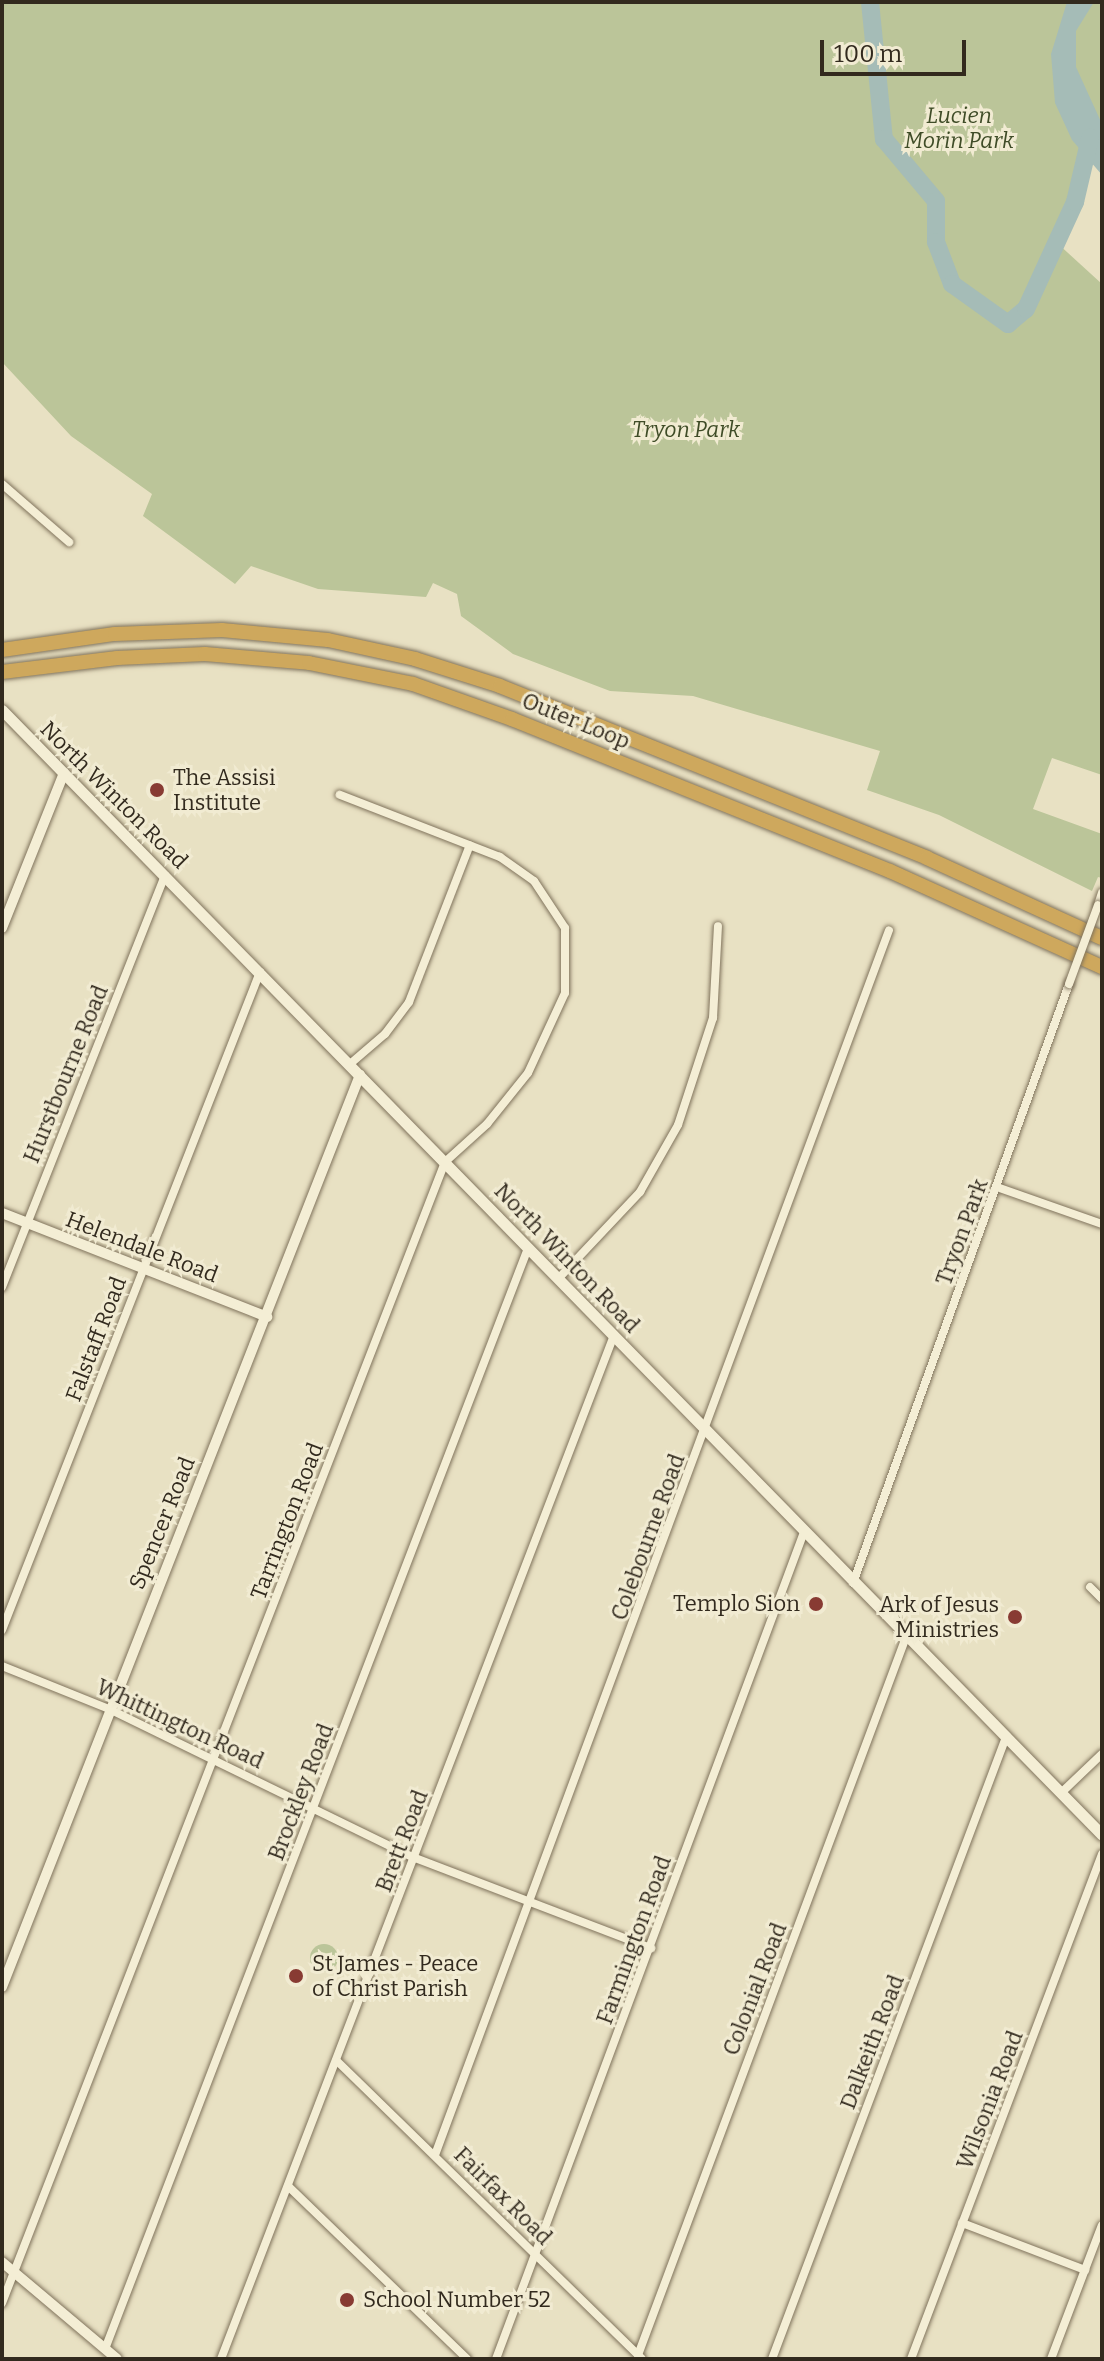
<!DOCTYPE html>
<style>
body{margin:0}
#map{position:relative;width:1104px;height:2361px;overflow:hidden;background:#e8e1c3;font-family:Bitter,serif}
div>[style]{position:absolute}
.green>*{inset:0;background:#bbc599}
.round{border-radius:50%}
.water>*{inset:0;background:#a5bcb7}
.river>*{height:18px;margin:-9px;padding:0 9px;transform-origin:9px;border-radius:9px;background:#a5bcb7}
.roads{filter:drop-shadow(0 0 2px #80735c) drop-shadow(0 0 2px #80735c)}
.minor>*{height:8px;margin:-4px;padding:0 4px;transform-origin:4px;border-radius:4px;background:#f4eed5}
.tertiary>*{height:10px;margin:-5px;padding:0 5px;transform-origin:5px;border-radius:5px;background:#f4eed5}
.secondary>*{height:11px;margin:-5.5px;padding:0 5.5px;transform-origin:5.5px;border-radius:5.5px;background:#f4eed5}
.motorway>*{height:14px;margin:-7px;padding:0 7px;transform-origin:7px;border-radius:7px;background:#cea85d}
.bridges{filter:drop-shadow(0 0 2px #80735c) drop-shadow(0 0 2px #80735c)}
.minor-bridge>*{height:8px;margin:-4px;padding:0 4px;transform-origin:4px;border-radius:4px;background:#f4eed5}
.dots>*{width:22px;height:22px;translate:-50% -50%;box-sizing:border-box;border:4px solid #f1ebd2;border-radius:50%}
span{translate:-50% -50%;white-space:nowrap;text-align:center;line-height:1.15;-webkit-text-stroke:6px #f1ebd2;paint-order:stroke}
.park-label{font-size:22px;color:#3f4c27;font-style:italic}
.street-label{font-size:22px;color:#322a1e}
.poi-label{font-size:22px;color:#322a1e}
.left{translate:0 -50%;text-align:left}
.right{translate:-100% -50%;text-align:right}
.frame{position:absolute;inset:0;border:4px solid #322a1e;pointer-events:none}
.scale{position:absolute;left:820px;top:40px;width:146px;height:36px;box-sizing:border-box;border:4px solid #322a1e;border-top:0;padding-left:10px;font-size:24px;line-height:28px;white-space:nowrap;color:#322a1e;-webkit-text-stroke:6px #f1ebd2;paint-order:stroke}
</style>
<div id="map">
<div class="green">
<i style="clip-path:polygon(2px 2px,1102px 2px,1102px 156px,1083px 153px,1075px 202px,1056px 242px,1102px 284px,1102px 775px,1052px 758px,1033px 809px,1102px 834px,1102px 878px,1098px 877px,1092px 891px,939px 815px,867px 790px,880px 751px,693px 696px,610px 691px,513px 654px,461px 616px,457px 594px,433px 583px,426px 597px,318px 589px,251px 566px,235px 584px,143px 516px,152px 494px,71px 436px,2px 362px)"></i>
<i class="round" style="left:310px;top:1944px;width:28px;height:28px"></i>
</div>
<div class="water">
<i style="clip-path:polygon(1067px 2px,1094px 2px,1076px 31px,1076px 67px,1102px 124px,1102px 175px,1072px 140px,1055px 103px,1051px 54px)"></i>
</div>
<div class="river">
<i style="left:870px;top:2px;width:138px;rotate:84.2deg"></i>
<i style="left:884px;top:139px;width:81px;rotate:50deg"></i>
<i style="left:936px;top:201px;width:41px;rotate:90deg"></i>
<i style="left:936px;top:242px;width:45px;rotate:69.1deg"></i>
<i style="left:952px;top:284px;width:69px;rotate:35.5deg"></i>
<i style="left:1008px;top:324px;width:23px;rotate:-40deg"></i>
<i style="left:1026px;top:309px;width:118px;rotate:-65.4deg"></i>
<i style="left:1075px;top:202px;width:66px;rotate:-76.8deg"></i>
</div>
<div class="roads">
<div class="minor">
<i style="left:2px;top:484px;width:89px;rotate:40.9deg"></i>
<i style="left:1098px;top:905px;width:13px;rotate:-72deg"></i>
<i style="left:350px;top:1064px;width:46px;rotate:-40.6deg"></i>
<i style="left:385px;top:1034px;width:40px;rotate:-53deg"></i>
<i style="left:409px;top:1002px;width:168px;rotate:-68.8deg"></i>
<i style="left:997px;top:1187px;width:111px;rotate:19.4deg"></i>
<i style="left:558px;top:1279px;width:120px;rotate:-46.7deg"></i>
<i style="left:640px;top:1192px;width:77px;rotate:-60.4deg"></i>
<i style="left:678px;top:1125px;width:113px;rotate:-71.9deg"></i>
<i style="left:713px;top:1018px;width:92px;rotate:-86.9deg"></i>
<i style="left:2px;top:1287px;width:443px;rotate:-68.4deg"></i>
<i style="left:853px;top:1583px;width:637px;rotate:-70.17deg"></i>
<i style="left:1090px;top:1587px;width:17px;rotate:45deg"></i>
<i style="left:2px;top:1630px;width:707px;rotate:-68.59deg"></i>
<i style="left:2px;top:1666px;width:115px;rotate:21.9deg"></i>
<i style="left:109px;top:1709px;width:340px;rotate:26deg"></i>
<i style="left:415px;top:1858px;width:253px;rotate:20.9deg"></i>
<i style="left:1061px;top:1793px;width:57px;rotate:-43.6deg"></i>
<i style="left:337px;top:2061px;width:426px;rotate:44.3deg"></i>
<i style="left:435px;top:2155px;width:1306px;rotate:-69.66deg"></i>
<i style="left:288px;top:2186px;width:249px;rotate:44deg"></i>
<i style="left:962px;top:2223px;width:132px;rotate:20.9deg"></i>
<i style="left:2px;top:2303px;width:1224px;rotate:-68.78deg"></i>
<i style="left:445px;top:1162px;width:57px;rotate:-42.1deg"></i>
<i style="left:487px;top:1124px;width:65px;rotate:-51.2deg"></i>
<i style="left:528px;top:1073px;width:88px;rotate:-65.2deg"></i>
<i style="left:565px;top:993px;width:65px;rotate:-90deg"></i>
<i style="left:565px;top:928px;width:56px;rotate:-123.4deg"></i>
<i style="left:534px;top:881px;width:42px;rotate:-144.8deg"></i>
<i style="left:500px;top:857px;width:172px;rotate:-158.8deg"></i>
<i style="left:105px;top:2349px;width:1179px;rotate:-68.98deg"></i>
<i style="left:638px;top:2355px;width:766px;rotate:-69.53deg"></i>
<i style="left:221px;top:2359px;width:1097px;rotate:-69deg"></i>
<i style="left:496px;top:2359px;width:882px;rotate:-69.57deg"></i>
<i style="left:772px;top:2359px;width:665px;rotate:-69.38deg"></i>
<i style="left:911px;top:2359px;width:540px;rotate:-69.28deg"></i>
<i style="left:1051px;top:2359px;width:143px;rotate:-69.2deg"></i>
</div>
<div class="tertiary">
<i style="left:2px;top:928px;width:167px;rotate:-68.2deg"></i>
<i style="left:2px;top:1213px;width:285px;rotate:21.4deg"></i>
<i style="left:2px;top:1987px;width:980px;rotate:-68.57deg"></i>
<i style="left:2px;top:2262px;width:150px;rotate:40.1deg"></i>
</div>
<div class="secondary">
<i style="left:2px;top:710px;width:1573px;rotate:45.64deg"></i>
</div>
<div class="motorway">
<i style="left:2px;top:650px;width:114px;rotate:-8.1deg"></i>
<i style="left:115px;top:634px;width:107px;rotate:-2.1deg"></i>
<i style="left:222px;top:630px;width:106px;rotate:5.4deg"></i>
<i style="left:328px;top:640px;width:89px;rotate:12.3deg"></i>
<i style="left:415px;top:659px;width:89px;rotate:17.6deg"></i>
<i style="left:500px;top:686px;width:460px;rotate:21.9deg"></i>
<i style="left:927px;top:858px;width:192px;rotate:24.6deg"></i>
<i style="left:2px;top:672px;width:116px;rotate:-6.9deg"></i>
<i style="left:117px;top:658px;width:88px;rotate:-2.6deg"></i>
<i style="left:205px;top:654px;width:104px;rotate:4.9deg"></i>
<i style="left:309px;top:663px;width:106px;rotate:11.4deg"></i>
<i style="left:413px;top:684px;width:105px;rotate:19.5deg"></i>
<i style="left:512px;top:719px;width:407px;rotate:21.9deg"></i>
<i style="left:890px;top:871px;width:233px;rotate:24.4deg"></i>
</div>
</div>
<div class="bridges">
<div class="minor-bridge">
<i style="left:1069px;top:984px;width:84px;rotate:-69.8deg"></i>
</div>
</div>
<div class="dots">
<i style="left:157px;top:790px;background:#883b33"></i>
<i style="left:816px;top:1604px;background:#883b33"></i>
<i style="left:1015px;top:1617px;background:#883b33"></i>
<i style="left:296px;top:1976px;background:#883b33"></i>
<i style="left:347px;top:2300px;background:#883b33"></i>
</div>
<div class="park-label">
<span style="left:959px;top:128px">Lucien<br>Morin Park</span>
<span style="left:686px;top:430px">Tryon Park</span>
</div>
<div class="street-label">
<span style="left:576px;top:721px;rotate:22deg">Outer Loop</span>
<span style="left:114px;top:795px;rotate:45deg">North Winton Road</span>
<span style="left:66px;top:1074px;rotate:-68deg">Hurstbourne Road</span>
<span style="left:962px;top:1232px;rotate:-70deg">Tryon Park</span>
<span style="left:142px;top:1247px;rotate:21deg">Helendale Road</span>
<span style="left:567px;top:1258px;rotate:46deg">North Winton Road</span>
<span style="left:96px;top:1339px;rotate:-69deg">Falstaff Road</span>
<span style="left:287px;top:1521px;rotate:-69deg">Tarrington Road</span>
<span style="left:162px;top:1523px;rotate:-68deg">Spencer Road</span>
<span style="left:648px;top:1537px;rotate:-70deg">Colebourne Road</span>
<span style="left:180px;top:1724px;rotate:25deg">Whittington Road</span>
<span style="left:301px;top:1792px;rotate:-69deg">Brockley Road</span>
<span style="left:402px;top:1841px;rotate:-69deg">Brett Road</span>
<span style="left:634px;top:1940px;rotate:-70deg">Farmington Road</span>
<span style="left:755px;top:1989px;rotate:-69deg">Colonial Road</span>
<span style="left:872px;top:2042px;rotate:-69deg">Dalkeith Road</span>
<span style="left:990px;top:2100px;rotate:-69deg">Wilsonia Road</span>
<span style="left:503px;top:2196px;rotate:45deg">Fairfax Road</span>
</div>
<div class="poi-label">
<span class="left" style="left:173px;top:790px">The Assisi<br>Institute</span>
<span class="right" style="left:800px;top:1604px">Templo Sion</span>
<span class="right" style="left:999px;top:1617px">Ark of Jesus<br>Ministries</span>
<span class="left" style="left:312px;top:1976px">St James - Peace<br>of Christ Parish</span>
<span class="left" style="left:363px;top:2300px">School Number 52</span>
</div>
<div class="frame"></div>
<div class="scale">100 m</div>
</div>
